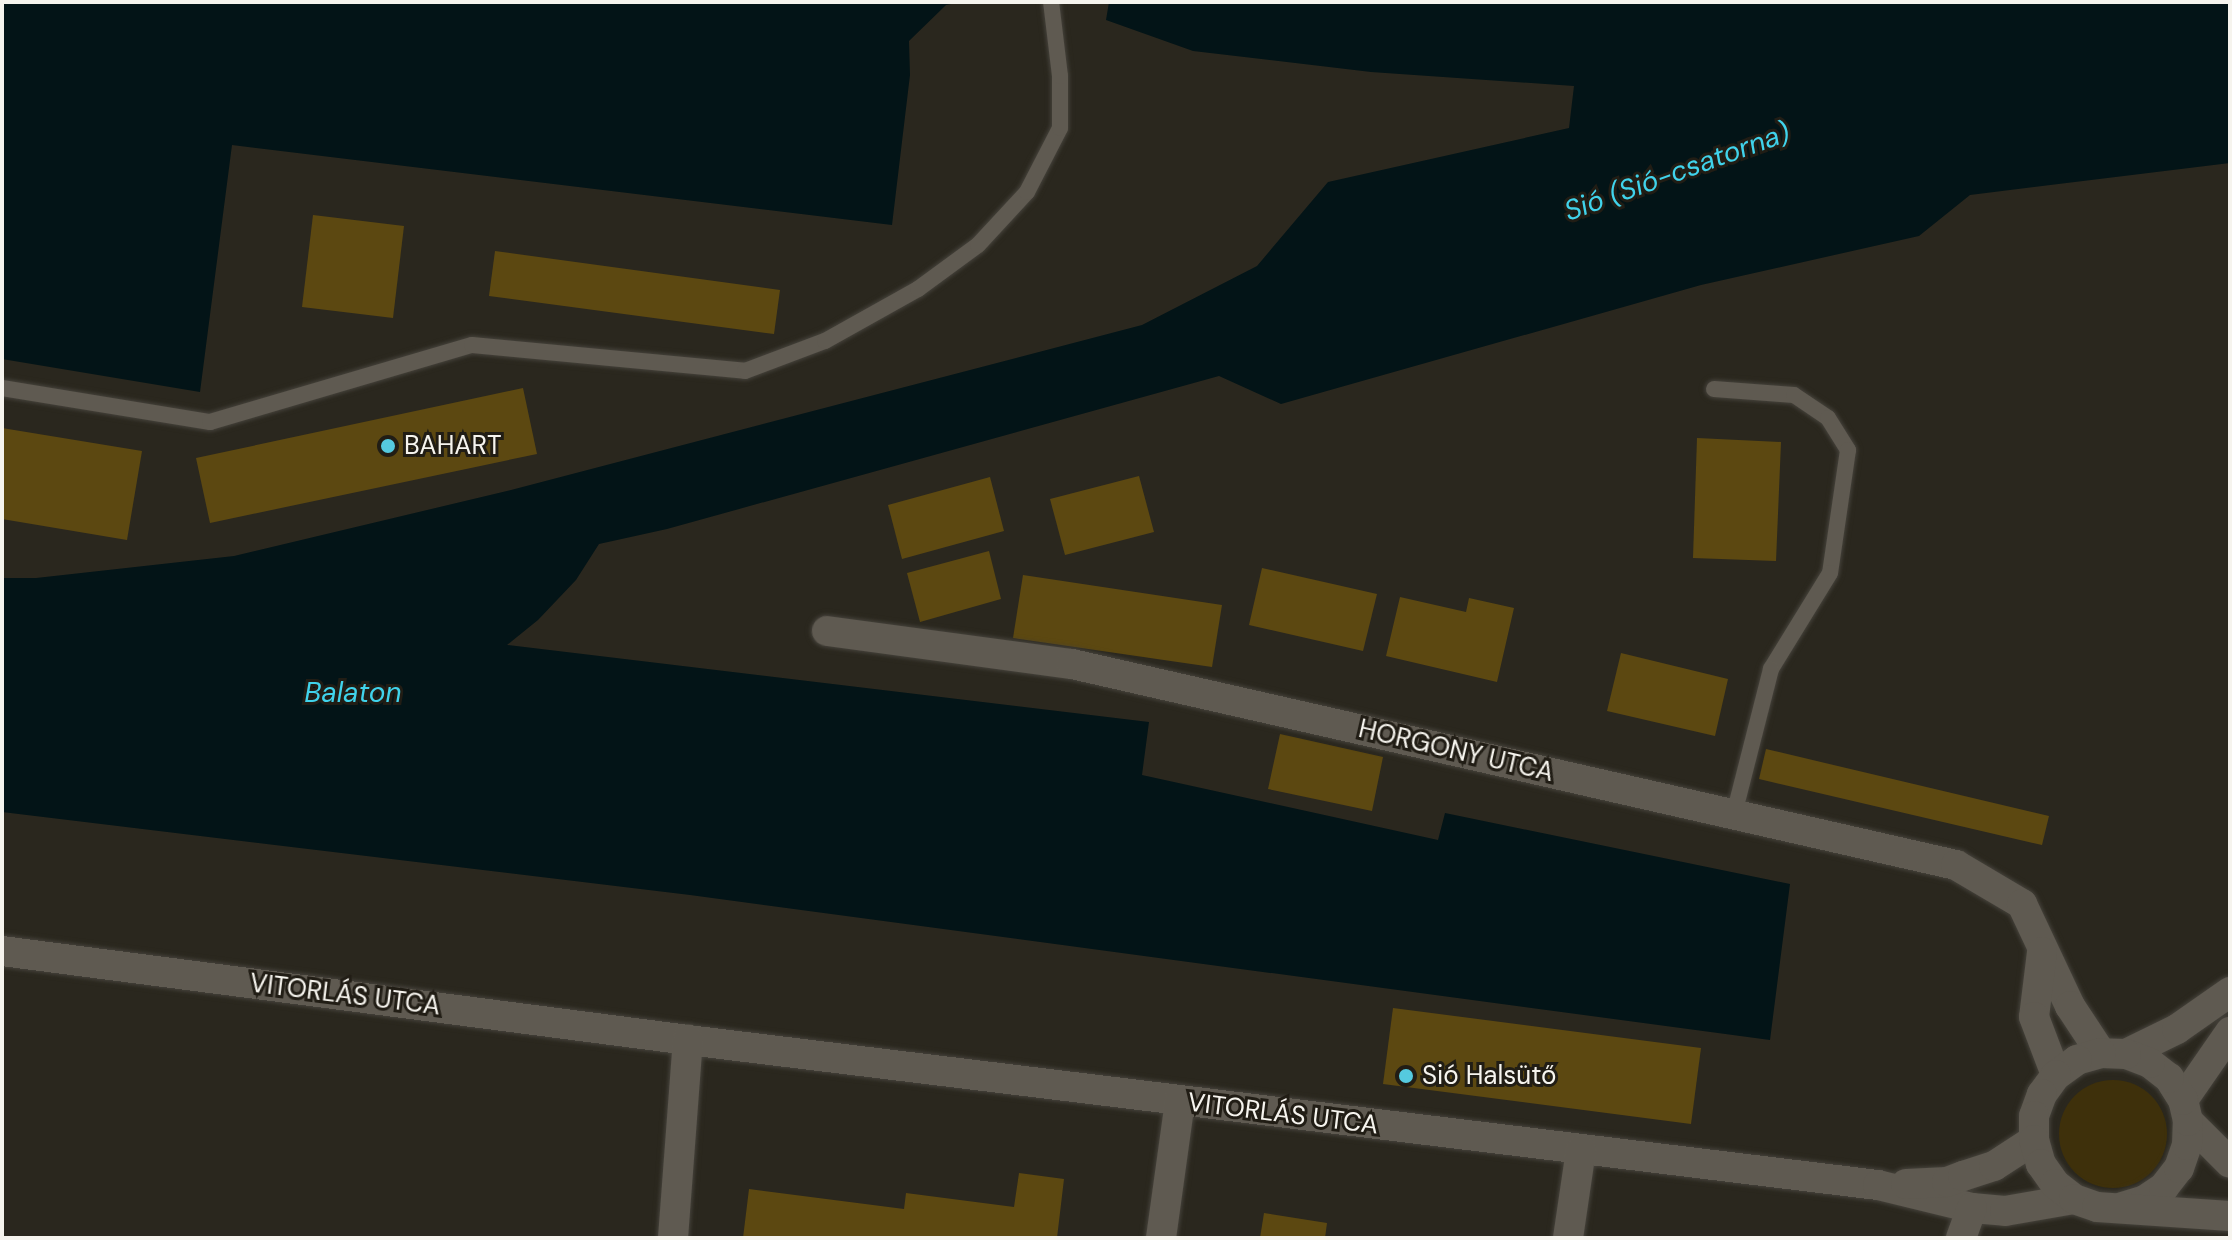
<!DOCTYPE html>
<meta charset="utf-8">
<style>
body{margin:0}
#map{position:relative;width:2232px;height:1240px;overflow:hidden;background:#2a271e;font-family:"DM Sans",sans-serif}
div>[style]{position:absolute}
.green>*{inset:0;background:#3e300b}
.round{border-radius:50%}
.water>*{inset:0;background:#031417}
.building>*{inset:0;background:#5c4811}
.roads{filter:drop-shadow(0 0 2px #45423b) drop-shadow(0 0 2px #45423b)}
.lane>*{height:16px;margin:-8px;padding:0 8px;transform-origin:8px;border-radius:8px;background:#5f5a51}
.street>*{height:30px;margin:-15px;padding:0 15px;transform-origin:15px;border-radius:15px;background:#5f5a51}
.dots>*{width:22px;height:22px;translate:-50% -50%;box-sizing:border-box;border:4px solid #211d15;border-radius:50%}
span{translate:-50% -50%;white-space:nowrap;text-align:center;line-height:1.15;-webkit-text-stroke:6px #211d15;paint-order:stroke}
.poi-label{font-size:26px;color:#f6f4ee}
.left{translate:0 -50%;text-align:left}
.street-label{font-size:26px;color:#f6f4ee}
.water-label{font-size:28px;color:#40d3eb;font-style:italic}
.frame{position:absolute;inset:0;border:4px solid #f6f4ee;pointer-events:none}
</style>
<div id="map">
<div class="green">
<i class="round" style="left:2059px;top:1080px;width:108px;height:108px"></i>
</div>
<div class="water">
<i style="clip-path:polygon(2px 2px,961px 2px,946px 5px,909px 41px,910px 75px,892px 225px,232px 145px,200px 392px,2px 359px)"></i>
<i style="clip-path:polygon(1109px 2px,2230px 2px,2230px 163px,1970px 195px,1919px 236px,1701px 285px,1281px 404px,1219px 376px,667px 529px,599px 544px,576px 580px,538px 620px,507px 645px,1149px 722px,1142px 775px,1438px 840px,1445px 813px,1790px 884px,1770px 1040px,690px 895px,2px 812px,2px 578px,36px 578px,234px 556px,511px 490px,1142px 325px,1257px 266px,1328px 182px,1569px 128px,1574px 86px,1371px 72px,1193px 51px,1106px 20px)"></i>
</div>
<div class="building">
<i style="clip-path:polygon(313px 215px,404px 226px,393px 318px,302px 307px)"></i>
<i style="clip-path:polygon(495px 251px,780px 290px,774px 334px,489px 296px)"></i>
<i style="clip-path:polygon(523px 388px,537px 454px,210px 523px,196px 458px)"></i>
<i style="clip-path:polygon(2px 428px,142px 451px,127px 540px,2px 519px)"></i>
<i style="clip-path:polygon(1697px 438px,1781px 442px,1776px 561px,1693px 558px)"></i>
<i style="clip-path:polygon(1139px 476px,1154px 532px,1065px 555px,1050px 499px)"></i>
<i style="clip-path:polygon(990px 477px,1004px 531px,902px 559px,888px 505px)"></i>
<i style="clip-path:polygon(989px 551px,1001px 599px,920px 622px,907px 573px)"></i>
<i style="clip-path:polygon(1262px 568px,1377px 594px,1363px 651px,1249px 625px)"></i>
<i style="clip-path:polygon(1023px 575px,1222px 605px,1212px 667px,1013px 638px)"></i>
<i style="clip-path:polygon(1400px 597px,1466px 612px,1469px 598px,1514px 608px,1497px 682px,1386px 656px)"></i>
<i style="clip-path:polygon(1621px 653px,1728px 679px,1715px 736px,1607px 711px)"></i>
<i style="clip-path:polygon(1280px 734px,1383px 757px,1372px 811px,1268px 789px)"></i>
<i style="clip-path:polygon(1766px 749px,2049px 816px,2042px 845px,1759px 779px)"></i>
<i style="clip-path:polygon(1393px 1008px,1701px 1048px,1691px 1124px,1383px 1084px)"></i>
<i style="clip-path:polygon(1019px 1173px,1064px 1179px,1057px 1238px,743px 1238px,749px 1189px,904px 1209px,906px 1193px,1014px 1207px)"></i>
<i style="clip-path:polygon(1264px 1213px,1327px 1223px,1325px 1238px,1260px 1238px)"></i>
</div>
<div class="roads">
<div class="lane">
<i style="left:2px;top:388px;width:211px;rotate:9.3deg"></i>
<i style="left:210px;top:422px;width:273px;rotate:-16.4deg"></i>
<i style="left:472px;top:345px;width:274px;rotate:5.4deg"></i>
<i style="left:745px;top:371px;width:85px;rotate:-20.6deg"></i>
<i style="left:825px;top:341px;width:107px;rotate:-29.2deg"></i>
<i style="left:918px;top:289px;width:74px;rotate:-36.3deg"></i>
<i style="left:978px;top:245px;width:72px;rotate:-47.2deg"></i>
<i style="left:1027px;top:192px;width:72px;rotate:-62.7deg"></i>
<i style="left:1060px;top:128px;width:52px;rotate:-90deg"></i>
<i style="left:1060px;top:76px;width:75px;rotate:-96.9deg"></i>
<i style="left:1714px;top:389px;width:80px;rotate:4.3deg"></i>
<i style="left:1794px;top:395px;width:41px;rotate:34.1deg"></i>
<i style="left:1828px;top:418px;width:38px;rotate:58deg"></i>
<i style="left:1848px;top:450px;width:124px;rotate:98.3deg"></i>
<i style="left:1830px;top:573px;width:113px;rotate:121.6deg"></i>
<i style="left:1771px;top:669px;width:150px;rotate:104.3deg"></i>
</div>
<div class="street">
<i style="left:827px;top:631px;width:247px;rotate:7.7deg"></i>
<i style="left:1072px;top:664px;width:907px;rotate:12.81deg"></i>
<i style="left:1956px;top:865px;width:77px;rotate:30.6deg"></i>
<i style="left:2022px;top:904px;width:113px;rotate:64.8deg"></i>
<i style="left:2070px;top:1006px;width:56px;rotate:56.6deg"></i>
<i style="left:2px;top:951px;width:692px;rotate:7.39deg"></i>
<i style="left:688px;top:1040px;width:1199px;rotate:6.95deg"></i>
<i style="left:1878px;top:1185px;width:97px;rotate:13.7deg"></i>
<i style="left:1972px;top:1208px;width:33px;rotate:5deg"></i>
<i style="left:2005px;top:1211px;width:70px;rotate:-9.9deg"></i>
<i style="left:2042px;top:952px;width:65px;rotate:97deg"></i>
<i style="left:2034px;top:1017px;width:62px;rotate:69.2deg"></i>
<i style="left:2126px;top:1054px;width:57px;rotate:-26.1deg"></i>
<i style="left:2177px;top:1029px;width:65px;rotate:-34.9deg"></i>
<i style="left:2183px;top:1100px;width:83px;rotate:-55.3deg"></i>
<i style="left:2188px;top:1121px;width:59px;rotate:45deg"></i>
<i style="left:1906px;top:1184px;width:41px;rotate:-2.8deg"></i>
<i style="left:1947px;top:1182px;width:17px;rotate:-21deg"></i>
<i style="left:1963px;top:1176px;width:33px;rotate:-18deg"></i>
<i style="left:1994px;top:1166px;width:48px;rotate:-33deg"></i>
<i style="left:2122px;top:1207px;width:24px;rotate:-17deg"></i>
<i style="left:2145px;top:1200px;width:23px;rotate:-34deg"></i>
<i style="left:2164px;top:1187px;width:24px;rotate:-52deg"></i>
<i style="left:2179px;top:1168px;width:24px;rotate:-71deg"></i>
<i style="left:2187px;top:1145px;width:24px;rotate:-88deg"></i>
<i style="left:2188px;top:1121px;width:22px;rotate:-103deg"></i>
<i style="left:2183px;top:1100px;width:26px;rotate:-122deg"></i>
<i style="left:2169px;top:1078px;width:24px;rotate:-142deg"></i>
<i style="left:2150px;top:1063px;width:26px;rotate:-159deg"></i>
<i style="left:2126px;top:1054px;width:25px;rotate:-178deg"></i>
<i style="left:2101px;top:1053px;width:25px;rotate:164deg"></i>
<i style="left:2077px;top:1060px;width:26px;rotate:144deg"></i>
<i style="left:2056px;top:1075px;width:24px;rotate:126deg"></i>
<i style="left:2042px;top:1094px;width:23px;rotate:110deg"></i>
<i style="left:2034px;top:1116px;width:24px;rotate:90deg"></i>
<i style="left:2034px;top:1140px;width:25px;rotate:74deg"></i>
<i style="left:2041px;top:1164px;width:24px;rotate:55deg"></i>
<i style="left:2055px;top:1184px;width:24px;rotate:38deg"></i>
<i style="left:2074px;top:1199px;width:24px;rotate:19deg"></i>
<i style="left:2097px;top:1207px;width:133px;rotate:3.9deg"></i>
<i style="left:673px;top:1238px;width:199px;rotate:-85.7deg"></i>
<i style="left:1161px;top:1238px;width:138px;rotate:-82.1deg"></i>
<i style="left:1568px;top:1238px;width:89px;rotate:-81.6deg"></i>
<i style="left:1961px;top:1238px;width:32px;rotate:-70deg"></i>
</div>
</div>
<div class="dots">
<i style="left:388px;top:446px;background:#55cadf"></i>
<i style="left:1406px;top:1076px;background:#55cadf"></i>
</div>
<div class="poi-label">
<span class="left" style="left:404px;top:446px">BAHART</span>
<span class="left" style="left:1422px;top:1076px">Sió Halsütő</span>
</div>
<div class="street-label">
<span style="left:1456px;top:751px;rotate:13deg">HORGONY UTCA</span>
<span style="left:345px;top:995px;rotate:7deg">VITORLÁS UTCA</span>
<span style="left:1283px;top:1114px;rotate:7deg">VITORLÁS UTCA</span>
</div>
<div class="water-label">
<span style="left:1677px;top:172px;rotate:-20deg">Sió (Sió-csatorna)</span>
<span style="left:353px;top:693px">Balaton</span>
</div>
<div class="frame"></div>
</div>
